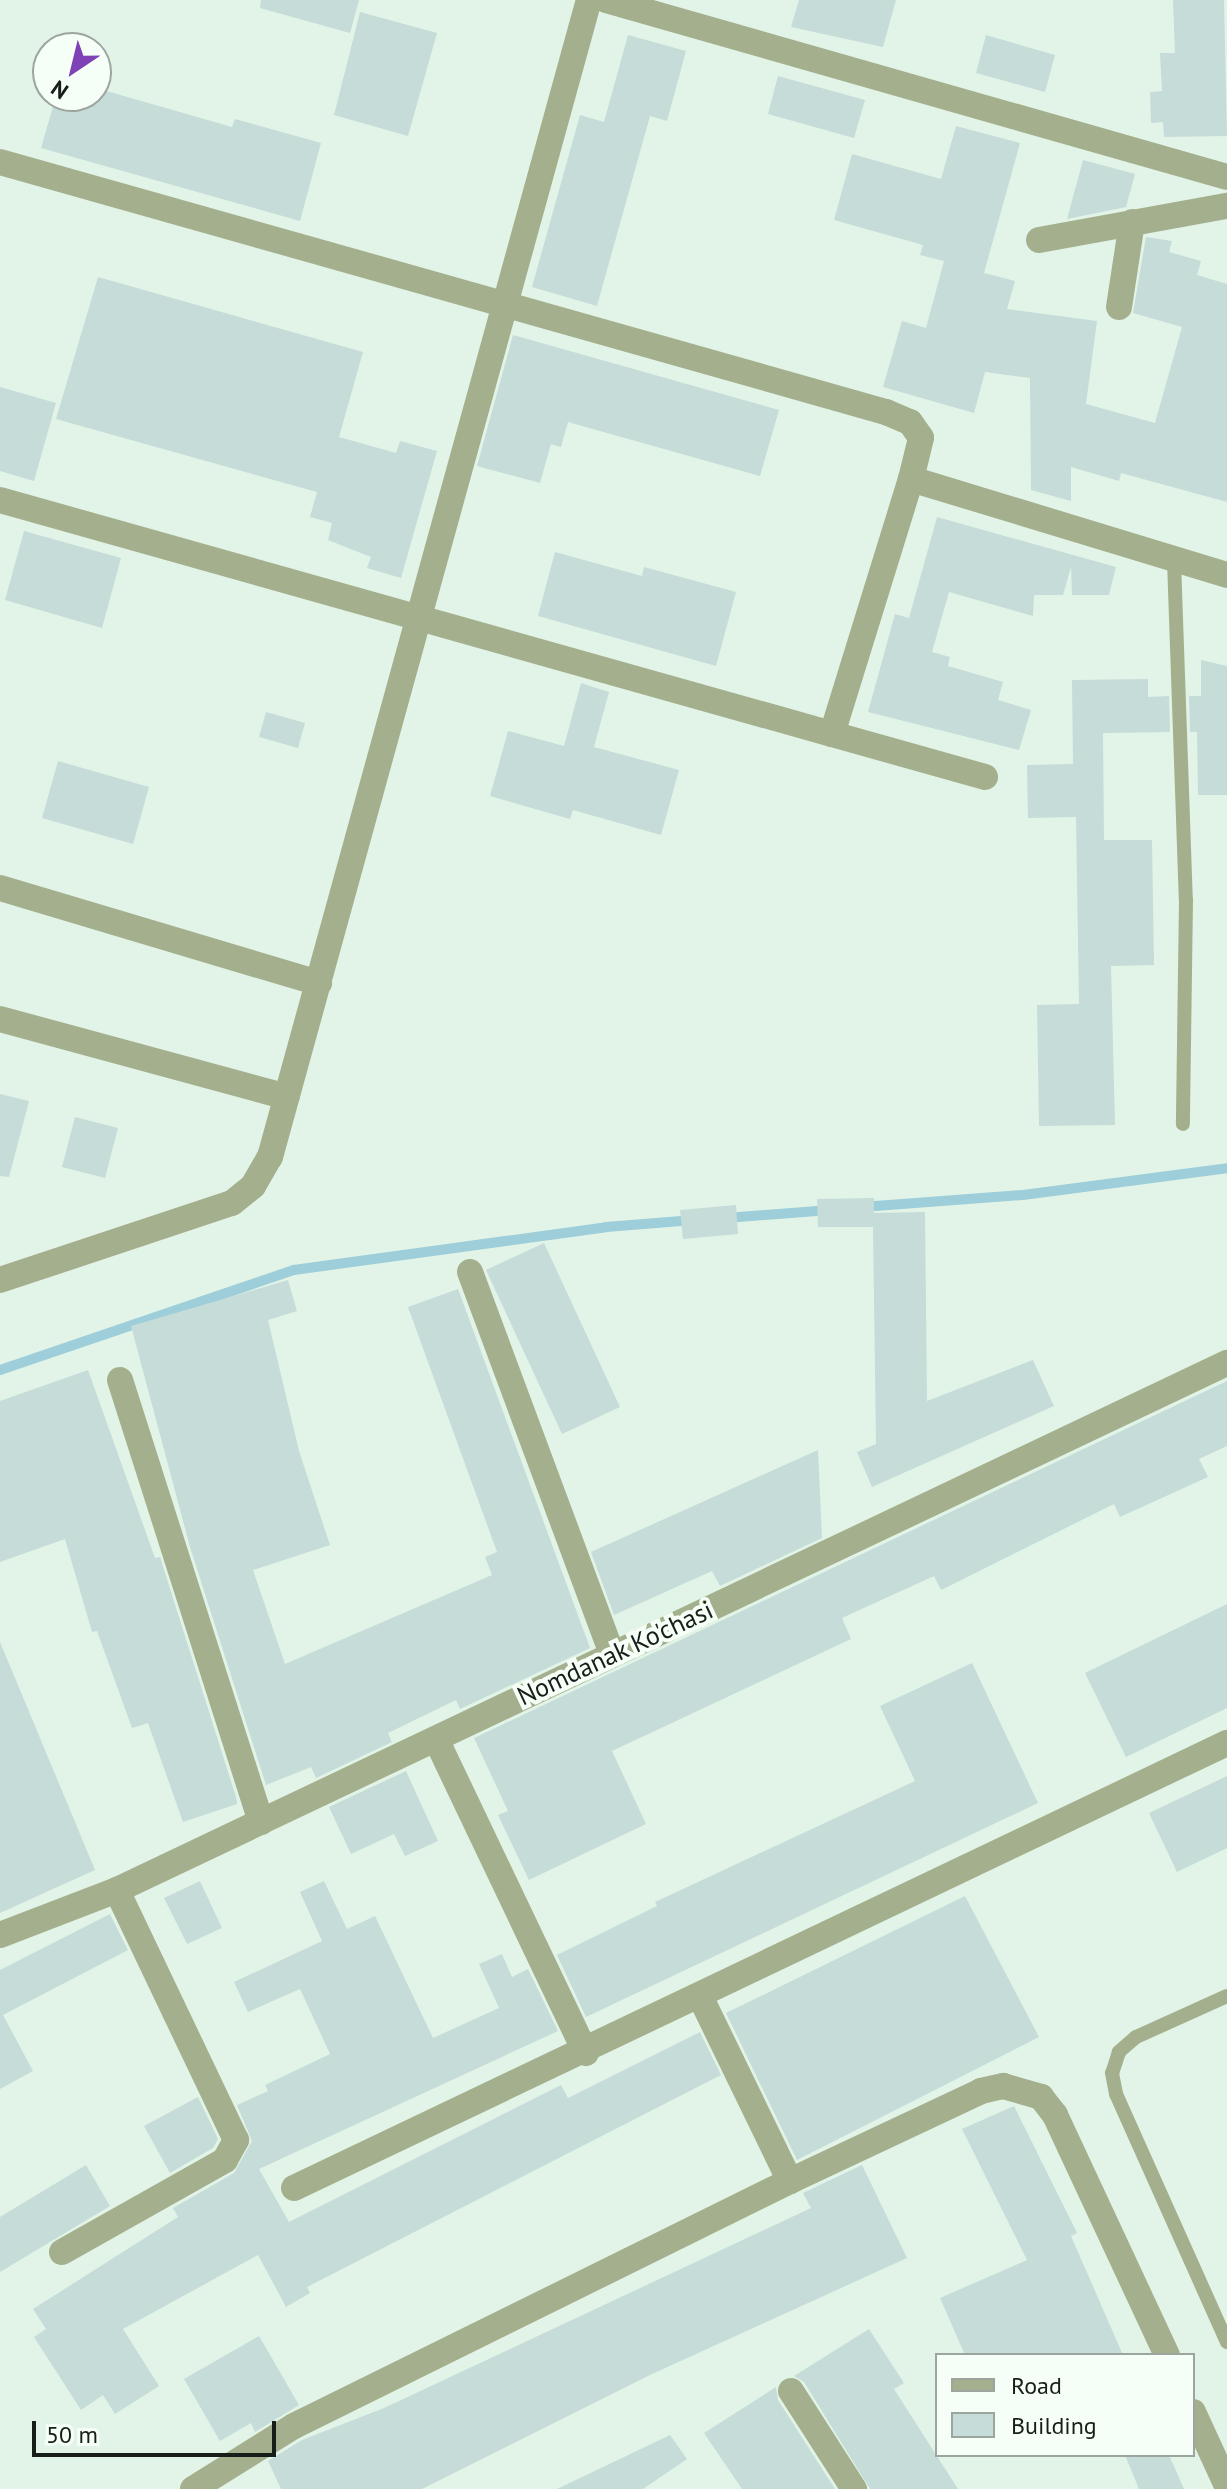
<!DOCTYPE html>
<style>
body{margin:0}
#map{position:relative;width:1227px;height:2489px;overflow:hidden;background:#e2f4e7;font-family:"PT Sans",sans-serif}
div>[style]{position:absolute}
.stream>*{height:10px;margin:-5px;padding:0 5px;transform-origin:5px;border-radius:5px;background:#9eced9}
.building>*{inset:0;background:#c5dcd8}
.service>*{height:14px;margin:-7px;padding:0 7px;transform-origin:7px;border-radius:7px;background:#a4b08d}
.minor>*{height:26px;margin:-13px;padding:0 13px;transform-origin:13px;border-radius:13px;background:#a4b08d}
span{translate:-50% -50%;white-space:nowrap;text-align:center;line-height:1.15;-webkit-text-stroke:8px #f5fff7;paint-order:stroke}
.street-label{font-size:26px;color:#171d18}
.legend{position:absolute;left:935px;top:2353px;width:260px;height:104px;box-sizing:border-box;background:#f5fff7;border:2px solid #9ca59e;margin:0;padding:10px 14px;list-style:none;font-size:24px;color:#171d18}
.legend li{display:flex;align-items:center;gap:16px;height:40px}
.legend b{width:40px;border:2px solid #9ca59e}
.north{position:absolute;left:32px;top:32px;width:80px;height:80px;box-sizing:border-box;background:#f5fff7;border:2px solid #9ca59e;border-radius:50%;rotate:215deg;font-size:22px;font-weight:700;line-height:32px;text-align:center;color:#171d18}
.north::after{content:'';display:block;margin:auto;width:28px;height:36px;background:#7f41b6;clip-path:polygon(50% 0,100% 100%,50% 72%,0 100%)}
.scale{position:absolute;left:32px;top:2421px;width:244px;height:36px;box-sizing:border-box;border:4px solid #171d18;border-top:0;padding-left:10px;font-size:24px;line-height:28px;white-space:nowrap;color:#171d18;-webkit-text-stroke:6px #f5fff7;paint-order:stroke}
</style>
<div id="map">
<div class="stream">
<i style="left:862px;top:1207px;width:161px;rotate:-4.3deg"></i>
<i style="left:1023px;top:1195px;width:206px;rotate:-7.5deg"></i>
<i style="left:726px;top:1218px;width:104px;rotate:-4.4deg"></i>
<i style="left:0;top:1370px;width:311px;rotate:-18.8deg"></i>
<i style="left:294px;top:1270px;width:315px;rotate:-7.8deg"></i>
<i style="left:606px;top:1227px;width:88px;rotate:-4.5deg"></i>
</div>
<div class="building">
<i style="clip-path:polygon(261px 0,359px 0,350px 33px,260px 8px)"></i>
<i style="clip-path:polygon(799px 0,896px 0,883px 47px,791px 27px)"></i>
<i style="clip-path:polygon(1173px 0,1224px 0,1227px 136px,1164px 137px,1163px 122px,1151px 123px,1150px 92px,1162px 91px,1160px 53px,1175px 53px)"></i>
<i style="clip-path:polygon(360px 12px,437px 33px,408px 136px,334px 115px)"></i>
<i style="clip-path:polygon(628px 35px,686px 51px,667px 121px,650px 116px,597px 306px,532px 287px,580px 115px,604px 122px)"></i>
<i style="clip-path:polygon(986px 35px,1055px 55px,1045px 92px,976px 73px)"></i>
<i style="clip-path:polygon(778px 76px,865px 100px,854px 138px,768px 114px)"></i>
<i style="clip-path:polygon(96px 88px,232px 127px,235px 119px,321px 143px,300px 221px,41px 148px,56px 96px,96px 96px)"></i>
<i style="clip-path:polygon(956px 126px,1020px 143px,984px 273px,1015px 281px,1007px 309px,1097px 321px,1086px 404px,1155px 423px,1182px 327px,1133px 313px,1146px 237px,1172px 241px,1169px 252px,1201px 261px,1197px 275px,1227px 284px,1227px 502px,1121px 473px,1119px 481px,1071px 467px,1071px 501px,1031px 490px,1030px 378px,985px 372px,974px 413px,883px 387px,902px 321px,926px 328px,944px 261px,920px 255px,923px 245px,834px 220px,852px 154px,941px 179px)"></i>
<i style="clip-path:polygon(1083px 160px,1135px 174px,1126px 207px,1067px 219px)"></i>
<i style="clip-path:polygon(98px 277px,363px 352px,339px 437px,396px 453px,400px 441px,437px 451px,401px 578px,367px 568px,371px 557px,328px 540px,332px 523px,310px 517px,317px 492px,56px 419px)"></i>
<i style="clip-path:polygon(513px 335px,779px 410px,760px 476px,568px 422px,561px 447px,551px 444px,540px 483px,477px 466px)"></i>
<i style="clip-path:polygon(0 387px,56px 403px,34px 481px,0 471px)"></i>
<i style="clip-path:polygon(937px 517px,1116px 567px,1109px 595px,1072px 595px,1071px 567px,1063px 595px,1034px 595px,1033px 616px,949px 592px,932px 652px,950px 657px,948px 666px,1003px 682px,998px 700px,1031px 710px,1019px 750px,868px 712px,895px 614px,909px 618px)"></i>
<i style="clip-path:polygon(24px 531px,121px 558px,102px 628px,5px 600px)"></i>
<i style="clip-path:polygon(555px 552px,642px 576px,644px 567px,736px 592px,716px 666px,538px 616px)"></i>
<i style="clip-path:polygon(1201px 660px,1227px 666px,1227px 795px,1198px 795px,1197px 732px,1190px 732px,1189px 696px,1201px 696px)"></i>
<i style="clip-path:polygon(1148px 679px,1148px 697px,1169px 696px,1170px 732px,1103px 733px,1104px 840px,1152px 840px,1154px 965px,1111px 966px,1115px 1125px,1039px 1126px,1037px 1005px,1079px 1004px,1076px 817px,1028px 818px,1027px 765px,1073px 764px,1072px 680px)"></i>
<i style="clip-path:polygon(581px 683px,609px 692px,594px 747px,679px 770px,661px 835px,573px 810px,570px 819px,490px 796px,508px 731px,564px 746px)"></i>
<i style="clip-path:polygon(266px 712px,305px 723px,298px 748px,259px 737px)"></i>
<i style="clip-path:polygon(58px 761px,149px 787px,133px 844px,42px 818px)"></i>
<i style="clip-path:polygon(0 1094px,29px 1101px,9px 1177px,0 1176px)"></i>
<i style="clip-path:polygon(75px 1117px,118px 1128px,105px 1178px,62px 1167px)"></i>
<i style="clip-path:polygon(874px 1198px,874px 1213px,925px 1212px,927px 1401px,1033px 1360px,1054px 1406px,872px 1487px,857px 1452px,876px 1444px,873px 1227px,818px 1227px,817px 1199px)"></i>
<i style="clip-path:polygon(736px 1205px,738px 1234px,683px 1239px,680px 1210px)"></i>
<i style="clip-path:polygon(544px 1243px,620px 1407px,562px 1434px,486px 1270px)"></i>
<i style="clip-path:polygon(288px 1280px,297px 1311px,268px 1320px,299px 1451px,330px 1545px,253px 1570px,285px 1664px,492px 1575px,485px 1557px,497px 1552px,408px 1307px,458px 1289px,590px 1648px,460px 1709px,456px 1700px,388px 1733px,392px 1742px,316px 1778px,311px 1767px,266px 1785px,190px 1547px,131px 1326px)"></i>
<i style="clip-path:polygon(88px 1370px,155px 1558px,160px 1557px,236px 1797px,237px 1804px,183px 1822px,148px 1723px,132px 1728px,97px 1631px,92px 1632px,65px 1539px,0 1562px,0 1401px)"></i>
<i style="clip-path:polygon(1227px 1381px,1227px 1446px,1199px 1459px,1208px 1477px,1120px 1517px,1114px 1504px,941px 1590px,934px 1576px,842px 1618px,851px 1639px,612px 1751px,646px 1824px,529px 1880px,498px 1815px,508px 1811px,474px 1738px)"></i>
<i style="clip-path:polygon(818px 1450px,822px 1538px,720px 1586px,712px 1571px,614px 1615px,591px 1552px)"></i>
<i style="clip-path:polygon(1227px 1604px,1227px 1708px,1126px 1757px,1085px 1673px)"></i>
<i style="clip-path:polygon(0 1642px,95px 1870px,0 1913px)"></i>
<i style="clip-path:polygon(972px 1663px,1038px 1803px,586px 2017px,557px 1955px,657px 1906px,655px 1902px,915px 1781px,880px 1706px)"></i>
<i style="clip-path:polygon(406px 1771px,438px 1841px,405px 1856px,394px 1834px,351px 1854px,329px 1807px)"></i>
<i style="clip-path:polygon(1227px 1776px,1227px 1848px,1177px 1872px,1149px 1813px)"></i>
<i style="clip-path:polygon(200px 1881px,222px 1928px,187px 1944px,164px 1898px)"></i>
<i style="clip-path:polygon(324px 1881px,347px 1929px,375px 1916px,433px 2038px,499px 2008px,479px 1964px,502px 1954px,512px 1977px,528px 1969px,558px 2031px,259px 2169px,289px 2222px,561px 2085px,568px 2098px,700px 2032px,721px 2075px,307px 2287px,310px 2293px,286px 2307px,258px 2255px,123px 2329px,159px 2386px,115px 2414px,103px 2395px,81px 2410px,34px 2337px,46px 2329px,33px 2309px,178px 2217px,173px 2208px,234px 2173px,252px 2141px,237px 2105px,268px 2091px,265px 2085px,330px 2054px,300px 1989px,248px 2012px,234px 1982px,322px 1941px,300px 1892px)"></i>
<i style="clip-path:polygon(965px 1896px,1039px 2037px,797px 2160px,726px 2013px)"></i>
<i style="clip-path:polygon(110px 1914px,128px 1950px,3px 2015px,33px 2071px,0 2089px,0 1970px)"></i>
<i style="clip-path:polygon(198px 2097px,218px 2139px,213px 2148px,170px 2173px,144px 2126px)"></i>
<i style="clip-path:polygon(1014px 2106px,1077px 2233px,1071px 2236px,1123px 2355px,965px 2355px,940px 2298px,1027px 2260px,962px 2129px)"></i>
<i style="clip-path:polygon(86px 2165px,110px 2206px,0 2272px,0 2217px)"></i>
<i style="clip-path:polygon(862px 2165px,907px 2258px,650px 2375px,422px 2489px,281px 2489px,268px 2461px,302px 2440px,384px 2408px,811px 2208px,803px 2193px)"></i>
<i style="clip-path:polygon(869px 2329px,904px 2383px,894px 2389px,958px 2489px,870px 2489px,804px 2382px,794px 2376px)"></i>
<i style="clip-path:polygon(259px 2336px,299px 2405px,255px 2432px,251px 2423px,220px 2441px,184px 2379px)"></i>
<i style="clip-path:polygon(776px 2387px,778px 2400px,835px 2489px,742px 2489px,704px 2433px)"></i>
<i style="clip-path:polygon(670px 2435px,687px 2459px,643px 2489px,557px 2489px)"></i>
<i style="clip-path:polygon(1125px 2455px,1169px 2455px,1184px 2489px,1139px 2489px)"></i>
</div>
<div class="service">
<i style="left:1174px;top:561px;width:339px;rotate:88deg"></i>
<i style="left:1186px;top:900px;width:224px;rotate:90.8deg"></i>
<i style="left:1227px;top:1996px;width:100px;rotate:155.7deg"></i>
<i style="left:1136px;top:2037px;width:23px;rotate:139deg"></i>
<i style="left:1119px;top:2052px;width:22px;rotate:108deg"></i>
<i style="left:1112px;top:2073px;width:21px;rotate:79deg"></i>
<i style="left:1116px;top:2094px;width:272px;rotate:65.9deg"></i>
</div>
<div class="minor">
<i style="left:606px;top:0;width:646px;rotate:15.91deg"></i>
<i style="left:0;top:162px;width:921px;rotate:15.76deg"></i>
<i style="left:886px;top:412px;width:26px;rotate:23deg"></i>
<i style="left:910px;top:422px;width:19px;rotate:55deg"></i>
<i style="left:921px;top:438px;width:42px;rotate:103.7deg"></i>
<i style="left:911px;top:479px;width:330px;rotate:16.9deg"></i>
<i style="left:1039px;top:240px;width:191px;rotate:-10.3deg"></i>
<i style="left:1119px;top:307px;width:86px;rotate:-81.3deg"></i>
<i style="left:0;top:500px;width:864px;rotate:15.71deg"></i>
<i style="left:832px;top:734px;width:267px;rotate:-72.8deg"></i>
<i style="left:832px;top:734px;width:159px;rotate:15.7deg"></i>
<i style="left:0;top:888px;width:333px;rotate:16.6deg"></i>
<i style="left:0;top:1019px;width:297px;rotate:15.2deg"></i>
<i style="left:470px;top:1272px;width:408px;rotate:69.6deg"></i>
<i style="left:0;top:1280px;width:244px;rotate:-18.4deg"></i>
<i style="left:232px;top:1203px;width:27px;rotate:-39deg"></i>
<i style="left:253px;top:1186px;width:34px;rotate:-60deg"></i>
<i style="left:270px;top:1157px;width:1200px;rotate:-74.59deg"></i>
<i style="left:120px;top:1380px;width:464px;rotate:72.3deg"></i>
<i style="left:436px;top:1739px;width:348px;rotate:64.5deg"></i>
<i style="left:0;top:1935px;width:125px;rotate:-21deg"></i>
<i style="left:117px;top:1890px;width:1229px;rotate:-25.4deg"></i>
<i style="left:700px;top:1996px;width:206px;rotate:64.1deg"></i>
<i style="left:294px;top:2188px;width:1034px;rotate:-25.5deg"></i>
<i style="left:62px;top:2252px;width:187px;rotate:-29.4deg"></i>
<i style="left:225px;top:2160px;width:23px;rotate:-61deg"></i>
<i style="left:236px;top:2140px;width:277px;rotate:-115.5deg"></i>
<i style="left:791px;top:2391px;width:117px;rotate:57.3deg"></i>
<i style="left:1193px;top:2412px;width:81px;rotate:65.3deg"></i>
<i style="left:193px;top:2489px;width:119px;rotate:-32deg"></i>
<i style="left:294px;top:2426px;width:553px;rotate:-26.29deg"></i>
<i style="left:790px;top:2181px;width:211px;rotate:-25.2deg"></i>
<i style="left:981px;top:2091px;width:23px;rotate:-13deg"></i>
<i style="left:1003px;top:2086px;width:40px;rotate:16deg"></i>
<i style="left:1041px;top:2097px;width:23px;rotate:52deg"></i>
<i style="left:1055px;top:2115px;width:265px;rotate:65deg"></i>
</div>
<div class="street-label">
<span style="left:615px;top:1653px;rotate:-25deg">Nomdanak Ko'chasi</span>
</div>
<ul class="legend">
<li><b style="height:10px;background:#a4b08d"></b>Road</li>
<li><b style="height:22px;background:#c5dcd8"></b>Building</li>
</ul>
<div class="north">N</div>
<div class="scale">50 m</div>
</div>
